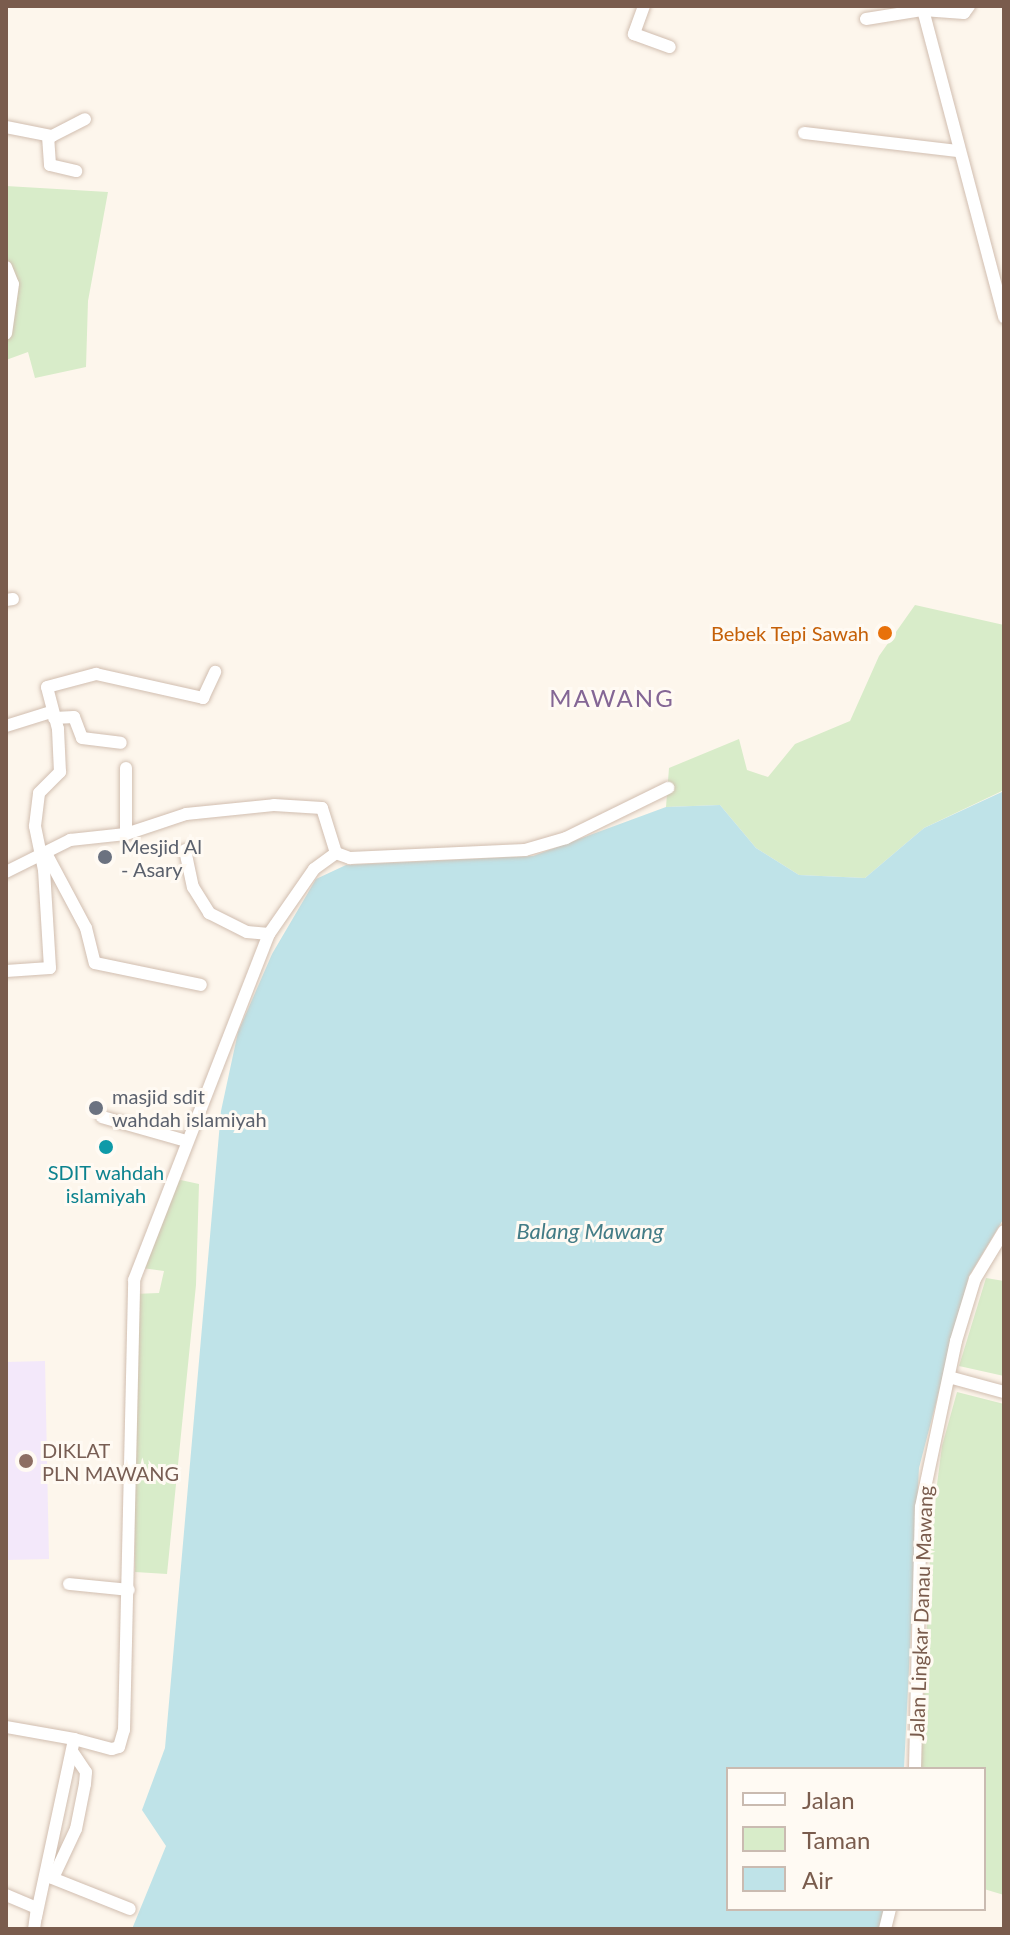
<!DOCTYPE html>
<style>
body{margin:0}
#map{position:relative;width:1010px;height:1935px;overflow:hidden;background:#fdf6ec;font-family:Lato,sans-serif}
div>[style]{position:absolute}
.education>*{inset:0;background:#f3e8fa}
.green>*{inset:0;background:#d8ecc9}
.water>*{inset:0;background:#bfe3e8}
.roads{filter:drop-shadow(0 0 2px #d1beb0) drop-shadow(0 0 2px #d1beb0)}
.minor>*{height:12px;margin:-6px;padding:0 6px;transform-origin:6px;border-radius:6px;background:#fff}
.dots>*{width:22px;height:22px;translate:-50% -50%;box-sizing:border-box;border:4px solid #fffaf3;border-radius:50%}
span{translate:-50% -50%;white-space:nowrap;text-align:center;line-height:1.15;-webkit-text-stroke:6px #fffaf3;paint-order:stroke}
.food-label{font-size:20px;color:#c56008}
.right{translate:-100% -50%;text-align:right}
.worship-label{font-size:20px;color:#5b616d}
.left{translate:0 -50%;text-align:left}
.culture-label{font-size:20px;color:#0d838f}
.education-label{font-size:20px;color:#785e54}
.street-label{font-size:20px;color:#7a5c4d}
.water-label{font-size:22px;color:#437c86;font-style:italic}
.quarter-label{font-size:24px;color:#846695;letter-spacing:2px}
.frame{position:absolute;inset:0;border:8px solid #7a5c4d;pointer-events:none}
.legend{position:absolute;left:726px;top:1767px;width:260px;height:144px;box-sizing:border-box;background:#fffaf3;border:2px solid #cabbb1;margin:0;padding:10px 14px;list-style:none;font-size:24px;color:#7a5c4d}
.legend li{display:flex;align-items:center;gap:16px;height:40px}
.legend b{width:40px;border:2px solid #cabbb1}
</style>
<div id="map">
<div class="education">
<i style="clip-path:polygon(45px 1361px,49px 1559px,6px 1560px,6px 1362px)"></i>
</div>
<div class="green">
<i style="clip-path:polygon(6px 186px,108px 192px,88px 301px,86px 367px,35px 378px,28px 352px,6px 360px)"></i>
<i style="clip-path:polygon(915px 605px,1004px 625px,1002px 791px,924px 828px,865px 878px,799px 875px,756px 848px,720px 805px,666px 807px,669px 768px,739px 739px,747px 770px,768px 777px,795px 744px,850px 721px,879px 656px)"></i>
<i style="clip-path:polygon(176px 1179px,199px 1184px,196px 1285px,167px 1574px,135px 1572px,133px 1294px,159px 1293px,164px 1271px,142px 1268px)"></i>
<i style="clip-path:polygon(986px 1278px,1004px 1281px,1004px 1376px,959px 1366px)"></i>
<i style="clip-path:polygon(957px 1392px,1004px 1404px,1004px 1895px,984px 1889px,984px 1769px,921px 1769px,931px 1530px,942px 1446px)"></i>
</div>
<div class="water">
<i style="clip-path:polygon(1004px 791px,1004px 1218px,969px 1276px,919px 1468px,904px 1769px,728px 1769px,728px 1909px,885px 1909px,880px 1929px,132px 1929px,166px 1846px,142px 1810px,165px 1748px,221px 1111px,238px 1032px,272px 954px,316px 879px,346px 865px,533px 856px,666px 807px,720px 805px,756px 848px,799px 875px,865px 878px,924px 828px)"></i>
</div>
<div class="roads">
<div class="minor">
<i style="left:644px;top:6px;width:30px;rotate:110deg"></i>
<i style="left:634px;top:34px;width:38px;rotate:20deg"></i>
<i style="left:922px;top:6px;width:322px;rotate:75.2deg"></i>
<i style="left:866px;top:19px;width:58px;rotate:-9deg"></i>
<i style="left:923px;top:10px;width:41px;rotate:4.2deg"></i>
<i style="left:964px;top:13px;width:9px;rotate:-54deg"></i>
<i style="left:6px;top:127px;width:47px;rotate:11.1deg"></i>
<i style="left:52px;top:136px;width:37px;rotate:-27deg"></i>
<i style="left:804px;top:133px;width:155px;rotate:6.7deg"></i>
<i style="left:48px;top:136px;width:29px;rotate:86deg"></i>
<i style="left:50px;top:165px;width:27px;rotate:13deg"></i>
<i style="left:6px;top:267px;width:18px;rotate:68deg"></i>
<i style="left:13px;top:284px;width:50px;rotate:98deg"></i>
<i style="left:6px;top:600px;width:7px;rotate:-8deg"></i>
<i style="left:54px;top:718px;width:20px;rotate:-3deg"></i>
<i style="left:74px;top:717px;width:22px;rotate:69deg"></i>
<i style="left:82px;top:738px;width:39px;rotate:7deg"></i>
<i style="left:6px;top:726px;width:47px;rotate:-17.3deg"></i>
<i style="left:126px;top:834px;width:66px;rotate:-90deg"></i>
<i style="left:185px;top:850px;width:38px;rotate:78deg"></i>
<i style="left:193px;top:887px;width:31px;rotate:58deg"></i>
<i style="left:209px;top:913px;width:42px;rotate:26.6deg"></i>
<i style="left:247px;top:932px;width:22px;rotate:5deg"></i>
<i style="left:47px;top:855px;width:83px;rotate:61.9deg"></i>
<i style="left:86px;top:928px;width:36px;rotate:76deg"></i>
<i style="left:95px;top:963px;width:108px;rotate:11.7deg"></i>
<i style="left:6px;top:872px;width:72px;rotate:-26.6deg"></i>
<i style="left:70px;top:840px;width:56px;rotate:-6.1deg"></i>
<i style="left:126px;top:834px;width:63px;rotate:-18.4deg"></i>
<i style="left:186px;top:814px;width:88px;rotate:-5.8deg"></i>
<i style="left:274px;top:805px;width:48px;rotate:3.6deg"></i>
<i style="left:322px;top:808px;width:47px;rotate:72.7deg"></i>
<i style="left:6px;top:971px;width:44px;rotate:-3.9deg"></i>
<i style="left:50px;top:968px;width:98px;rotate:-93.5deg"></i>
<i style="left:44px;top:870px;width:45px;rotate:-101.6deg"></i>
<i style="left:35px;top:826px;width:33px;rotate:-83deg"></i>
<i style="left:39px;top:793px;width:30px;rotate:-45deg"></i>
<i style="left:60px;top:772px;width:43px;rotate:-92.7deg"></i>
<i style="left:58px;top:729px;width:43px;rotate:-104.7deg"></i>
<i style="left:47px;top:687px;width:51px;rotate:-14.9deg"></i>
<i style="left:96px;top:674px;width:110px;rotate:12.6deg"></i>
<i style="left:203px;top:698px;width:29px;rotate:-65deg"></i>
<i style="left:102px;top:1117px;width:87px;rotate:15.9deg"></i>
<i style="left:949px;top:1377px;width:57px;rotate:15.3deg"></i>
<i style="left:69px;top:1584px;width:60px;rotate:5.7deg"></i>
<i style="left:6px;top:1727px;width:69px;rotate:10deg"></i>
<i style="left:915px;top:1769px;width:262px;rotate:-88.7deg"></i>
<i style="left:921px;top:1507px;width:170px;rotate:-78.1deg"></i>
<i style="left:956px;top:1341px;width:65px;rotate:-73deg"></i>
<i style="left:975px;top:1279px;width:56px;rotate:-58.9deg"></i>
<i style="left:47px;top:1876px;width:89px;rotate:21.7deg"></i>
<i style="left:53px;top:1878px;width:54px;rotate:-64.9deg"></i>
<i style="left:76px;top:1829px;width:46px;rotate:-78.7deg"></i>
<i style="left:85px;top:1784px;width:12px;rotate:-85deg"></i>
<i style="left:86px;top:1772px;width:25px;rotate:-124deg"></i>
<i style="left:6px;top:1895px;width:34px;rotate:23deg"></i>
<i style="left:37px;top:1908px;width:21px;rotate:98deg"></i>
<i style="left:36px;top:1917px;width:182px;rotate:-77.9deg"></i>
<i style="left:74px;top:1739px;width:39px;rotate:15deg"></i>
<i style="left:112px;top:1749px;width:7px;rotate:-16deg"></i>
<i style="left:119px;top:1747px;width:18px;rotate:-74deg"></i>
<i style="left:124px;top:1730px;width:450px;rotate:-88.7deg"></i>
<i style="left:134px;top:1280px;width:371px;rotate:-68.7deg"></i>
<i style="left:269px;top:934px;width:79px;rotate:-55.3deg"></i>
<i style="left:314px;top:869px;width:27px;rotate:-36deg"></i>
<i style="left:336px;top:853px;width:15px;rotate:20deg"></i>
<i style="left:350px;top:858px;width:175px;rotate:-2.6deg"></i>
<i style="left:525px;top:850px;width:43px;rotate:-16.3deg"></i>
<i style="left:566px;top:838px;width:114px;rotate:-26.1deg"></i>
<i style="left:885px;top:1929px;width:21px;rotate:-76deg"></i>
</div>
</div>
<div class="dots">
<i style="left:885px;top:633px;background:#e8710a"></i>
<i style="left:105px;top:857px;background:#6b7280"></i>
<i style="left:96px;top:1108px;background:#6b7280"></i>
<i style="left:106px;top:1147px;background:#0f9aa8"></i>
<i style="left:26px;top:1461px;background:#8d6e63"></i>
</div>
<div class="food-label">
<span class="right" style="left:869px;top:633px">Bebek Tepi Sawah</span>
</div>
<div class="worship-label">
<span class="left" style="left:121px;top:858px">Mesjid Al<br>- Asary</span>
<span class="left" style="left:112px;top:1108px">masjid sdit<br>wahdah islamiyah</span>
</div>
<div class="culture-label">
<span style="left:106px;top:1184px">SDIT wahdah<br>islamiyah</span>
</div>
<div class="education-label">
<span class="left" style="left:42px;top:1462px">DIKLAT<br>PLN MAWANG</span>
</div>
<div class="street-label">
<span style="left:921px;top:1613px;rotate:-88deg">Jalan Lingkar Danau Mawang</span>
</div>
<div class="water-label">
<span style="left:590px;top:1231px">Balang Mawang</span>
</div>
<div class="quarter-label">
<span style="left:612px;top:698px">MAWANG</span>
</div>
<div class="frame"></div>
<ul class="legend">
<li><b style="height:10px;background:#fff"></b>Jalan</li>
<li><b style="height:22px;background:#d8ecc9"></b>Taman</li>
<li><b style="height:22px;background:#bfe3e8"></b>Air</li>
</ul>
</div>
